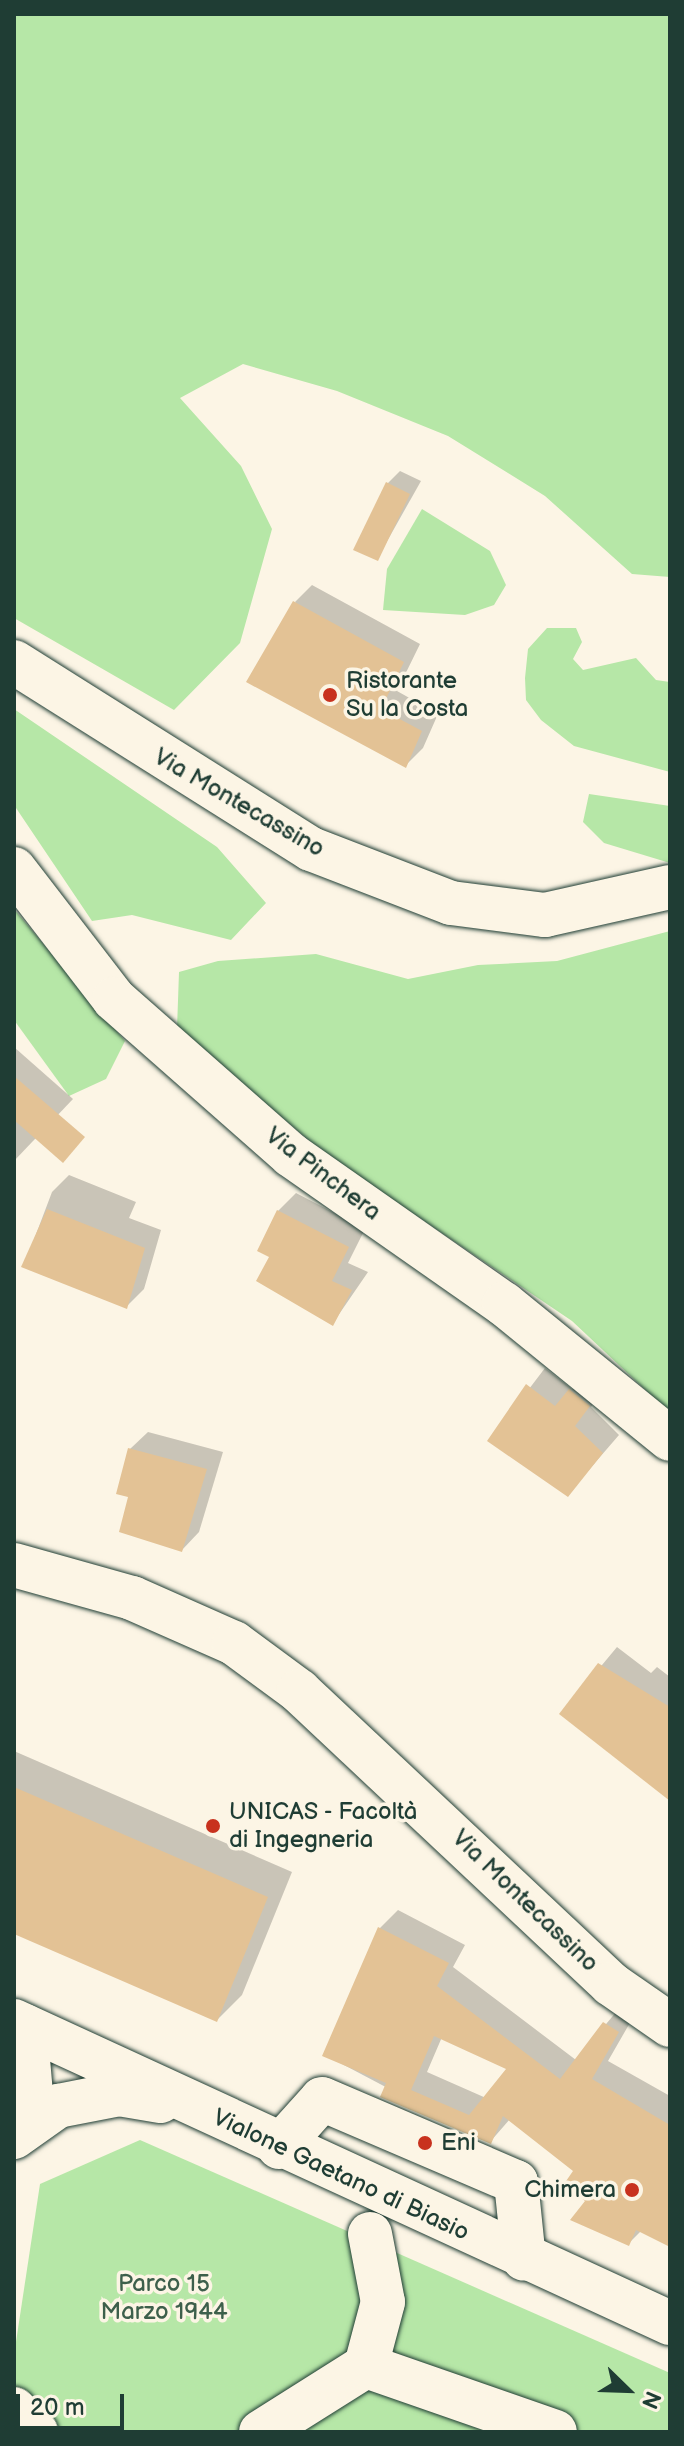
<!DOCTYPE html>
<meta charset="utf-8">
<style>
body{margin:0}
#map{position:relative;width:684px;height:2446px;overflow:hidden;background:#fcf5e5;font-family:"Balsamiq Sans",sans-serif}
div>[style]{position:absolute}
.green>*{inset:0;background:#b6e7a7}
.shadow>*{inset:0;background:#0003}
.building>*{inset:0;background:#e3c295}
.roads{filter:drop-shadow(0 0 2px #1f3d34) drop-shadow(0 0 2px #1f3d34)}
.minor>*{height:44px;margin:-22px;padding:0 22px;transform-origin:22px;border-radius:22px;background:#fcf5e5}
.dots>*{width:22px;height:22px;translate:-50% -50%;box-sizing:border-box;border:4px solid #fcf5e5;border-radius:50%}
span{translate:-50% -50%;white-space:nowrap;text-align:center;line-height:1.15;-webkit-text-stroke:7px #fcf5e5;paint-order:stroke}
.poi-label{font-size:24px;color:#1f3d34}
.left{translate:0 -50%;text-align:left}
.right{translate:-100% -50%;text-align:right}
.street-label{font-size:24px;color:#1f3d34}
.park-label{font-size:24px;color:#3d5f4b}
.frame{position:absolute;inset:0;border:16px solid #1f3d34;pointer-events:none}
.north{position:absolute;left:588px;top:2350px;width:80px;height:80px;-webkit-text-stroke:6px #fcf5e5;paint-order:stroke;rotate:113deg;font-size:22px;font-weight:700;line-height:32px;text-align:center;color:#1f3d34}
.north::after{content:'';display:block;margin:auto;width:28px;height:36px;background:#1f3d34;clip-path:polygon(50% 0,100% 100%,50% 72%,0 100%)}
.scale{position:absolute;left:16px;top:2394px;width:108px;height:36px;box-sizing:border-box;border:4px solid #1f3d34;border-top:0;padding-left:10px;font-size:24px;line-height:28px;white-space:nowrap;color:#1f3d34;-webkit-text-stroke:6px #fcf5e5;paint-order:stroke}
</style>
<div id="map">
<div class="green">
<i style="clip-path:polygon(14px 14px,670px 14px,670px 577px,632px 574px,545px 496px,448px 436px,337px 391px,243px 364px,180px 398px,241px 466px,272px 529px,240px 643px,174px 710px,14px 618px)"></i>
<i style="clip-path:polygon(422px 509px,490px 551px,506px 585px,494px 605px,465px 615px,383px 610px,387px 569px)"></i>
<i style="clip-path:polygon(547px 628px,576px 628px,582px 642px,573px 659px,583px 670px,636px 658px,656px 680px,670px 682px,670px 772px,574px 746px,541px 720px,526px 700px,525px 678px,528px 649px)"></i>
<i style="clip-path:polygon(14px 709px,217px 847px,266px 903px,231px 940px,132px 915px,92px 921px,14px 805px)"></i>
<i style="clip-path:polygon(589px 794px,670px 806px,670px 863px,604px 843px,583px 822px)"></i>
<i style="clip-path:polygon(14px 909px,125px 1041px,106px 1079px,69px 1096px,14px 1020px)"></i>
<i style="clip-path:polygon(670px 931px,670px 1413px,572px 1321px,325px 1154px,177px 1029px,179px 972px,218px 961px,316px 954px,408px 979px,478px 965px,557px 961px)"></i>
<i style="clip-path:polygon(140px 2140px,670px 2373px,670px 2432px,14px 2432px,14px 2355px,40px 2184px)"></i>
</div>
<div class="shadow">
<i style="clip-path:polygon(400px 471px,421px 481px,377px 559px,388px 483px)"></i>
<i style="clip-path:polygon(312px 585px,420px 644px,397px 691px,438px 714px,423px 748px,406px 765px,295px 602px)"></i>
<i style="clip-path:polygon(14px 1047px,73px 1099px,14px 1161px)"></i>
<i style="clip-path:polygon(69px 1175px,136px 1202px,129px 1218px,161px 1230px,144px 1289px,126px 1307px,24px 1266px,52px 1192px)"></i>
<i style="clip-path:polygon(296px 1193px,365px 1229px,348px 1263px,368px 1272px,333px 1323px,278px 1211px)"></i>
<i style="clip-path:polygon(545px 1368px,572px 1389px,588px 1373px,606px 1388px,591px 1407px,619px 1435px,568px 1494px,490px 1440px)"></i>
<i style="clip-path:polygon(148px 1432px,223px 1452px,199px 1532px,182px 1550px,131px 1495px,130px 1449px)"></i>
<i style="clip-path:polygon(617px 1647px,651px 1673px,657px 1667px,670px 1677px,670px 1798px,562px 1713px)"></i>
<i style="clip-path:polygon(14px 1751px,292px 1872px,242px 1995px,217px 2020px,14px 1931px)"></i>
<i style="clip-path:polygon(evenodd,398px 1910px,465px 1945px,453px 1967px,576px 2060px,622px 2005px,635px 2014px,608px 2061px,670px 2096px,670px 2242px,642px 2230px,629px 2243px,588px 2200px,576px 2171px,510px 2119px,490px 2142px,325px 2055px,380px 1928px,398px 1910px,442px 2037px,509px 2068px,486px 2098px,427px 2072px,442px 2037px)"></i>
</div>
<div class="building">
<i style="clip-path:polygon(386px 482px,410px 494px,378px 561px,353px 550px)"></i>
<i style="clip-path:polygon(293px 601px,404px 662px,381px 709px,422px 731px,406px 768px,246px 682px)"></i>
<i style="clip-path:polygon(14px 1076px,85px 1137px,63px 1163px,14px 1120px)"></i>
<i style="clip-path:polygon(47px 1209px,145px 1248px,127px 1309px,21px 1267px)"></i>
<i style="clip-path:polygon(277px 1210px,349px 1247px,332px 1281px,352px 1290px,333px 1326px,256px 1281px,269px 1257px,257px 1251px)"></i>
<i style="clip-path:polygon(526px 1384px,555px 1406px,569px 1389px,590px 1406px,575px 1426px,603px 1453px,568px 1497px,487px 1441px)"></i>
<i style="clip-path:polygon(128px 1448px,207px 1469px,182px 1552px,119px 1532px,128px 1497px,116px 1494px)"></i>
<i style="clip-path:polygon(598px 1663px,670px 1707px,670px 1801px,559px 1714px)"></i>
<i style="clip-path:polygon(14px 1787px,268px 1897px,217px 2022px,14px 1934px)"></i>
<i style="clip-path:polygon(evenodd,378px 1927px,449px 1963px,437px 1986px,560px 2079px,603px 2022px,619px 2032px,592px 2079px,670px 2125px,670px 2247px,636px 2230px,629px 2246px,570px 2220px,585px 2201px,564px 2184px,573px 2171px,503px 2116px,491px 2144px,380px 2097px,386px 2083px,322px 2056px,378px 1927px,434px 2036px,506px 2069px,469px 2115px,411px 2090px,434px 2036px)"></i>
</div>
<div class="roads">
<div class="minor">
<i style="left:14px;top:662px;width:351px;rotate:32.2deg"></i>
<i style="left:311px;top:849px;width:150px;rotate:21.1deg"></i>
<i style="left:451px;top:903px;width:95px;rotate:7.3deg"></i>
<i style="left:545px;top:915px;width:128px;rotate:-12.6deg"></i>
<i style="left:14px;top:869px;width:164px;rotate:52.4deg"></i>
<i style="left:114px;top:999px;width:236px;rotate:41.4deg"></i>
<i style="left:291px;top:1155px;width:260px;rotate:35deg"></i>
<i style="left:504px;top:1304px;width:214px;rotate:39.1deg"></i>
<i style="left:14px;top:1565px;width:123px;rotate:15.6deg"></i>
<i style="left:132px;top:1598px;width:111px;rotate:23.8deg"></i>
<i style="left:234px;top:1643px;width:81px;rotate:36.4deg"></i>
<i style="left:299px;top:1691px;width:428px;rotate:43.2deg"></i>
<i style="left:611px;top:1984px;width:72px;rotate:34.8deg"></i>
<i style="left:14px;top:2021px;width:722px;rotate:24.72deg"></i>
<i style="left:14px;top:2128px;width:38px;rotate:-63deg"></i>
<i style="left:31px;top:2094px;width:68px;rotate:-95deg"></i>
<i style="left:14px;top:2137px;width:54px;rotate:-35.2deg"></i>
<i style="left:58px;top:2106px;width:62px;rotate:-11.1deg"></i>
<i style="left:119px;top:2094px;width:42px;rotate:9.7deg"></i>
<i style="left:279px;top:2147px;width:64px;rotate:-48.1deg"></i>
<i style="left:322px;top:2099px;width:211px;rotate:23.2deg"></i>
<i style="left:516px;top:2182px;width:77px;rotate:84.1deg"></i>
<i style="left:370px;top:2234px;width:69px;rotate:79.2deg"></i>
<i style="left:383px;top:2302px;width:66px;rotate:104.9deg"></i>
<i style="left:366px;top:2366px;width:200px;rotate:19.2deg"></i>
<i style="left:14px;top:2409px;width:32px;rotate:46deg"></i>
<i style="left:261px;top:2432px;width:124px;rotate:-32.2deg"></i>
</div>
</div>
<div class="dots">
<i style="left:330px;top:695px;background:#c8321e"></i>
<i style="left:213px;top:1826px;background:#c8321e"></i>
<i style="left:425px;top:2143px;background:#c8321e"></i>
<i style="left:632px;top:2190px;background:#c8321e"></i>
</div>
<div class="poi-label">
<span class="left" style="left:346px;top:695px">Ristorante<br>Su la Costa</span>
<span class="left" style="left:229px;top:1826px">UNICAS - Facoltà<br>di Ingegneria</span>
<span class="left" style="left:441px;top:2143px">Eni</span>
<span class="right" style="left:616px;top:2190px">Chimera</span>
</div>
<div class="street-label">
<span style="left:239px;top:803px;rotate:30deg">Via Montecassino</span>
<span style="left:323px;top:1174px;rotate:37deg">Via Pinchera</span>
<span style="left:525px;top:1901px;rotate:44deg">Via Montecassino</span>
<span style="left:341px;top:2175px;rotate:25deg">Vialone Gaetano di Biasio</span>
</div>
<div class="park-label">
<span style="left:164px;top:2298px">Parco 15<br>Marzo 1944</span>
</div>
<div class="frame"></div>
<div class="north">N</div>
<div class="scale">20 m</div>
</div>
